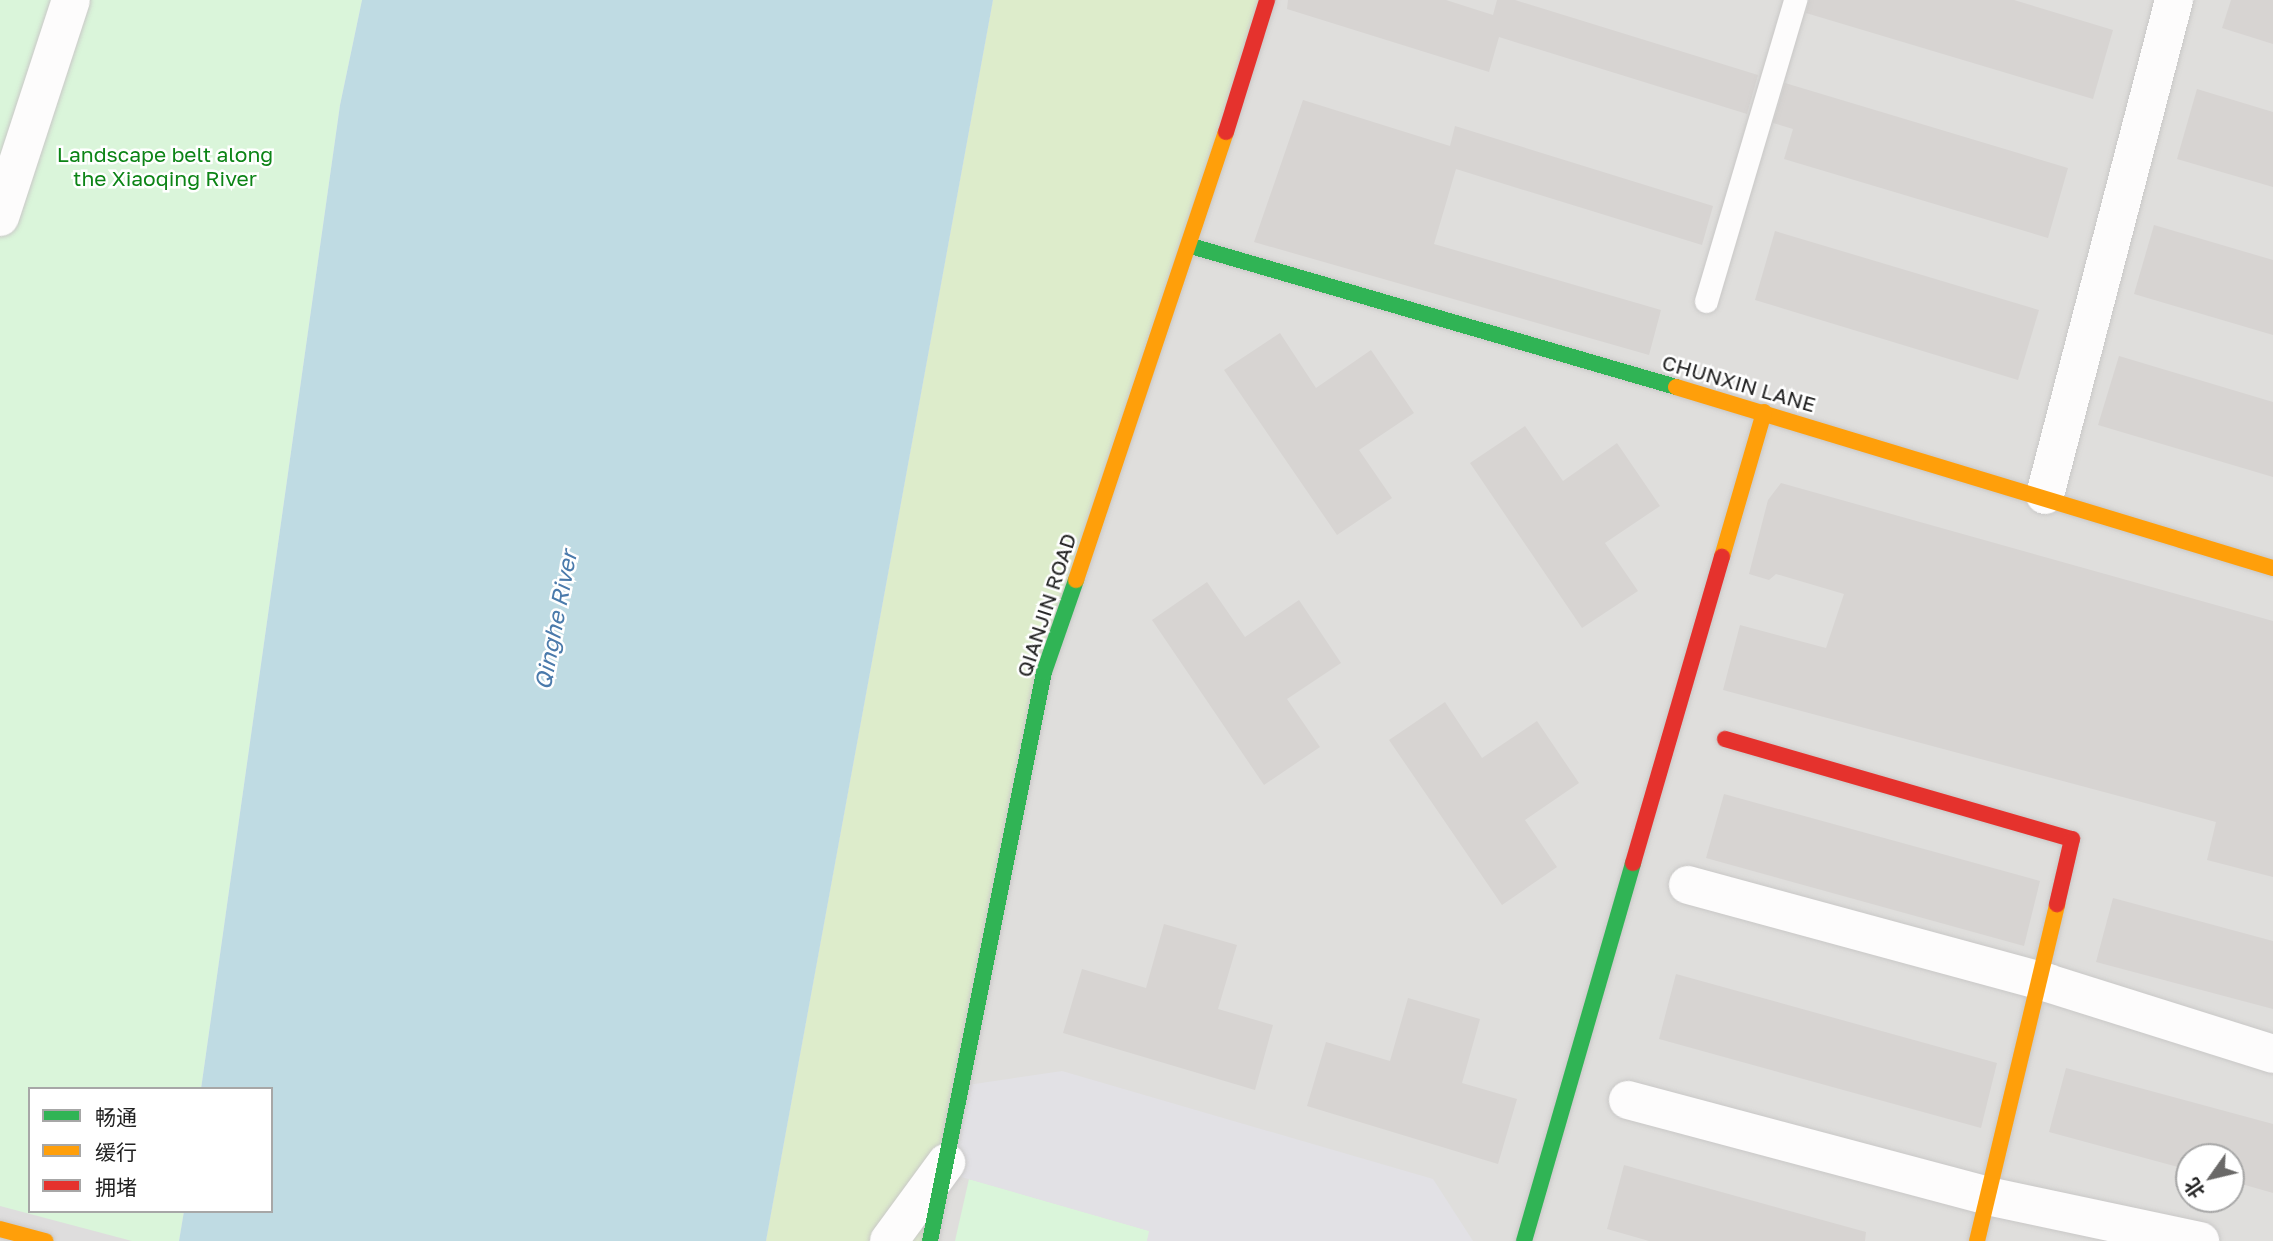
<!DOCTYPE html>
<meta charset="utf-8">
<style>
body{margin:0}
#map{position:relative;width:2273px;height:1241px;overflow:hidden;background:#f0eeeb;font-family:"Golos Text","Noto Sans SC",sans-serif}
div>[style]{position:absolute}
.residential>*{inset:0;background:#dfdedc}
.grass>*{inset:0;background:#ddeccb}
.park>*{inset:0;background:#daf5da}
.plaza>*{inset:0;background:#e2e1e5}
.water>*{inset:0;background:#bfdbe3}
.pier>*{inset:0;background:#dedddd}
.building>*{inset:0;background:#d7d4d2}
.roads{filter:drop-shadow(0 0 2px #c9c8c7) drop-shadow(0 0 2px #c9c8c7)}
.lane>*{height:23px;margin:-11.5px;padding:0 11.5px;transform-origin:11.5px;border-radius:11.5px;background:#fdfcfc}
.street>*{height:38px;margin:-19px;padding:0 19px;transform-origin:19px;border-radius:19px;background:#fdfcfc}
.fast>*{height:16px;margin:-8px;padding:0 8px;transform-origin:8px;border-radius:8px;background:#30b455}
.slow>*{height:16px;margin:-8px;padding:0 8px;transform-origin:8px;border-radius:8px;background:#ff9f0a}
.jam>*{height:16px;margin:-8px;padding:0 8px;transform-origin:8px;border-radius:8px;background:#e5322d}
span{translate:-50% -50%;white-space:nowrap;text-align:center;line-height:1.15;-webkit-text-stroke:5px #fff;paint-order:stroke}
.park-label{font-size:21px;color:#0c8416}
.street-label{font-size:21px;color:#222}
.water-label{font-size:23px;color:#4a7aab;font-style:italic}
.legend{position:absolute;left:28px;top:1087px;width:245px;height:126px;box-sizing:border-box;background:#fff;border:2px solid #a7a7a7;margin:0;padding:9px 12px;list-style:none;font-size:21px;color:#222}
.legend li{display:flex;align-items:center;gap:14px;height:35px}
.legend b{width:35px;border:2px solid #a7a7a7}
.north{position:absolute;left:2175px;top:1143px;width:70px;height:70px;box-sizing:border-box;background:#fff;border:2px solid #a7a7a7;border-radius:50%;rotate:236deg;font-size:19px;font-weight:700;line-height:28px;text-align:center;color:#222}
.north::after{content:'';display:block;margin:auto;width:24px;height:32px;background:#6a6968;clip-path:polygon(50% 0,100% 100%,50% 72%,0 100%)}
</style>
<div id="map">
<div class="residential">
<i style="clip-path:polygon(evenodd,993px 0,2273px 0,2273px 1241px,766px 1241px,993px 0,2189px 1157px,2231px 1157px,2231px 1199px,2189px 1199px,2189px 1157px)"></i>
</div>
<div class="grass">
<i style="clip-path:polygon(993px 0,1267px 0,1044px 672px,930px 1241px,766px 1241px)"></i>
</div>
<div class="park">
<i style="clip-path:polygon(0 0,362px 0,340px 105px,201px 1089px,30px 1089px,30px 1211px,184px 1211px,179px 1241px,0 1241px)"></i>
<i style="clip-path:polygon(969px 1179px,1150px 1231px,1147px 1241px,955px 1241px)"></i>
</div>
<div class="plaza">
<i style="clip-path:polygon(1062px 1071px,1433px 1179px,1473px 1241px,1147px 1241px,1149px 1231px,944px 1172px,961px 1086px)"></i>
</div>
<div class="water">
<i style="clip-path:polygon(362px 0,993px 0,766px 1241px,179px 1241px,184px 1211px,271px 1211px,271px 1089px,201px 1089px,340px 105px)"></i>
</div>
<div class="pier">
<i style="clip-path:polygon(0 1206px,132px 1241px,0 1241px)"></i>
</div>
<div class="building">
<i style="clip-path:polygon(1288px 0,1446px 0,1493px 15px,1497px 0,1515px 0,1758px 75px,1747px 114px,1499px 37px,1489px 72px,1287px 9px)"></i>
<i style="clip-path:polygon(1809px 0,2014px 0,2113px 30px,2093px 99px,1806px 13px)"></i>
<i style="clip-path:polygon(2231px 0,2273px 0,2273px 44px,2222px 28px)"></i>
<i style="clip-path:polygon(1785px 83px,2068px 168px,2048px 238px,1784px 159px,1793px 129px,1773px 123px)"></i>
<i style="clip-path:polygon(2197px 89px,2273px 112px,2273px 187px,2177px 159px)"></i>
<i style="clip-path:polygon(1303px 100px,1450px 146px,1455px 126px,1713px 206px,1702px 245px,1456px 169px,1434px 244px,1661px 310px,1649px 355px,1254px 242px)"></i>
<i style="clip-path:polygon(2154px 225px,2273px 260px,2273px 335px,2134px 294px)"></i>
<i style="clip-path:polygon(1775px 231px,2039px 310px,2018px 380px,1755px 300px)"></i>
<i style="clip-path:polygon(1280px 333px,1316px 388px,1371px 350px,1414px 413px,1359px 450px,1392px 498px,1337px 535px,1224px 370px)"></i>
<i style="clip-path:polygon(2119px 356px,2273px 402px,2273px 477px,2098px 425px)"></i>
<i style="clip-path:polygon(1525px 426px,1563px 481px,1617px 443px,1660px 506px,1605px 543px,1638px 591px,1582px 628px,1470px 463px)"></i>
<i style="clip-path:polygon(1781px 483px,2273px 621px,2273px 877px,2207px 860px,2216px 822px,1723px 690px,1740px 625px,1826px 648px,1844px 594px,1776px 574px,1769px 580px,1749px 574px,1768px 500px)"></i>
<i style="clip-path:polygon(1207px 582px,1245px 637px,1299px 600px,1341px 663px,1287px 699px,1320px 747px,1264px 785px,1152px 620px)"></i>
<i style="clip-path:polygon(1445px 702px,1482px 758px,1537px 721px,1579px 783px,1525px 820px,1557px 867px,1502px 905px,1389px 740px)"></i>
<i style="clip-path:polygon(1724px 794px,2040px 881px,2024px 946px,1706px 858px)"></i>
<i style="clip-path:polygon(2113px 898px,2273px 941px,2273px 1009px,2096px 962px)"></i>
<i style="clip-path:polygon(1164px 924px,1237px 945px,1218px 1009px,1273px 1025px,1255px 1090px,1063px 1033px,1082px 969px,1146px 988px)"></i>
<i style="clip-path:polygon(1676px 974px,1997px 1063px,1981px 1128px,1659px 1039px)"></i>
<i style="clip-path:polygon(1408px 998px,1480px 1019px,1462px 1083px,1517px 1099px,1498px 1164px,1307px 1106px,1326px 1042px,1390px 1061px)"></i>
<i style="clip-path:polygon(2066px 1068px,2273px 1124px,2273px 1193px,2231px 1181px,2231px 1157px,2189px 1157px,2189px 1170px,2049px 1132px)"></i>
<i style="clip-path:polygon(1624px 1165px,1866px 1232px,1865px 1241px,1649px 1241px,1607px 1229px)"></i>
</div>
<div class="roads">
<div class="lane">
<i style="left:1706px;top:301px;width:314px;rotate:-73.5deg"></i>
</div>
<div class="street">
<i style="left:0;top:217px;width:228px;rotate:-71.9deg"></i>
<i style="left:2045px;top:495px;width:512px;rotate:-75.39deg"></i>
<i style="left:1688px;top:885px;width:373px;rotate:15.2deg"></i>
<i style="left:2048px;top:983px;width:236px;rotate:17.5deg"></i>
<i style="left:1628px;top:1100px;width:373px;rotate:14.9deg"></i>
<i style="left:1988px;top:1196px;width:217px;rotate:12deg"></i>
<i style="left:889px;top:1241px;width:97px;rotate:-53.8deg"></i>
</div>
<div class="fast">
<i style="left:1191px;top:246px;width:505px;rotate:16.21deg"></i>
<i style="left:930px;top:1241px;width:580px;rotate:-78.67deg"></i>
<i style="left:1044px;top:672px;width:97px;rotate:-70.8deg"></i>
<i style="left:1524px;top:1241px;width:393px;rotate:-73.9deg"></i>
</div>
<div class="slow">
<i style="left:1676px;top:387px;width:624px;rotate:16.87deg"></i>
<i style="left:1722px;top:557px;width:151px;rotate:-73.8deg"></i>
<i style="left:1076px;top:580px;width:472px;rotate:-71.5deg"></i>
<i style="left:0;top:1229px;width:47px;rotate:14.9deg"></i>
<i style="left:1977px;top:1241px;width:346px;rotate:-76.6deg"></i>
</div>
<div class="jam">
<i style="left:1226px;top:132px;width:138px;rotate:-72.7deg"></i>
<i style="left:1725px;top:739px;width:361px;rotate:16.1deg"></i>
<i style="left:2072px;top:839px;width:67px;rotate:103deg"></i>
<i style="left:1633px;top:863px;width:319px;rotate:-73.8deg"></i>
</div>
</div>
<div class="park-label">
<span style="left:165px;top:166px">Landscape belt along<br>the Xiaoqing River</span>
</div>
<div class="street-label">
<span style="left:1739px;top:383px;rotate:16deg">CHUNXIN LANE</span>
<span style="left:1046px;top:605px;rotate:-72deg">QIANJIN ROAD</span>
</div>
<div class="water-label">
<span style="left:555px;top:620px;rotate:-79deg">Qinghe River</span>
</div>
<ul class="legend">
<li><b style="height:9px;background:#30b455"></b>畅通</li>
<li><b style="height:9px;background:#ff9f0a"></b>缓行</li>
<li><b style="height:9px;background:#e5322d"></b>拥堵</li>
</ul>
<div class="north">北</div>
</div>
